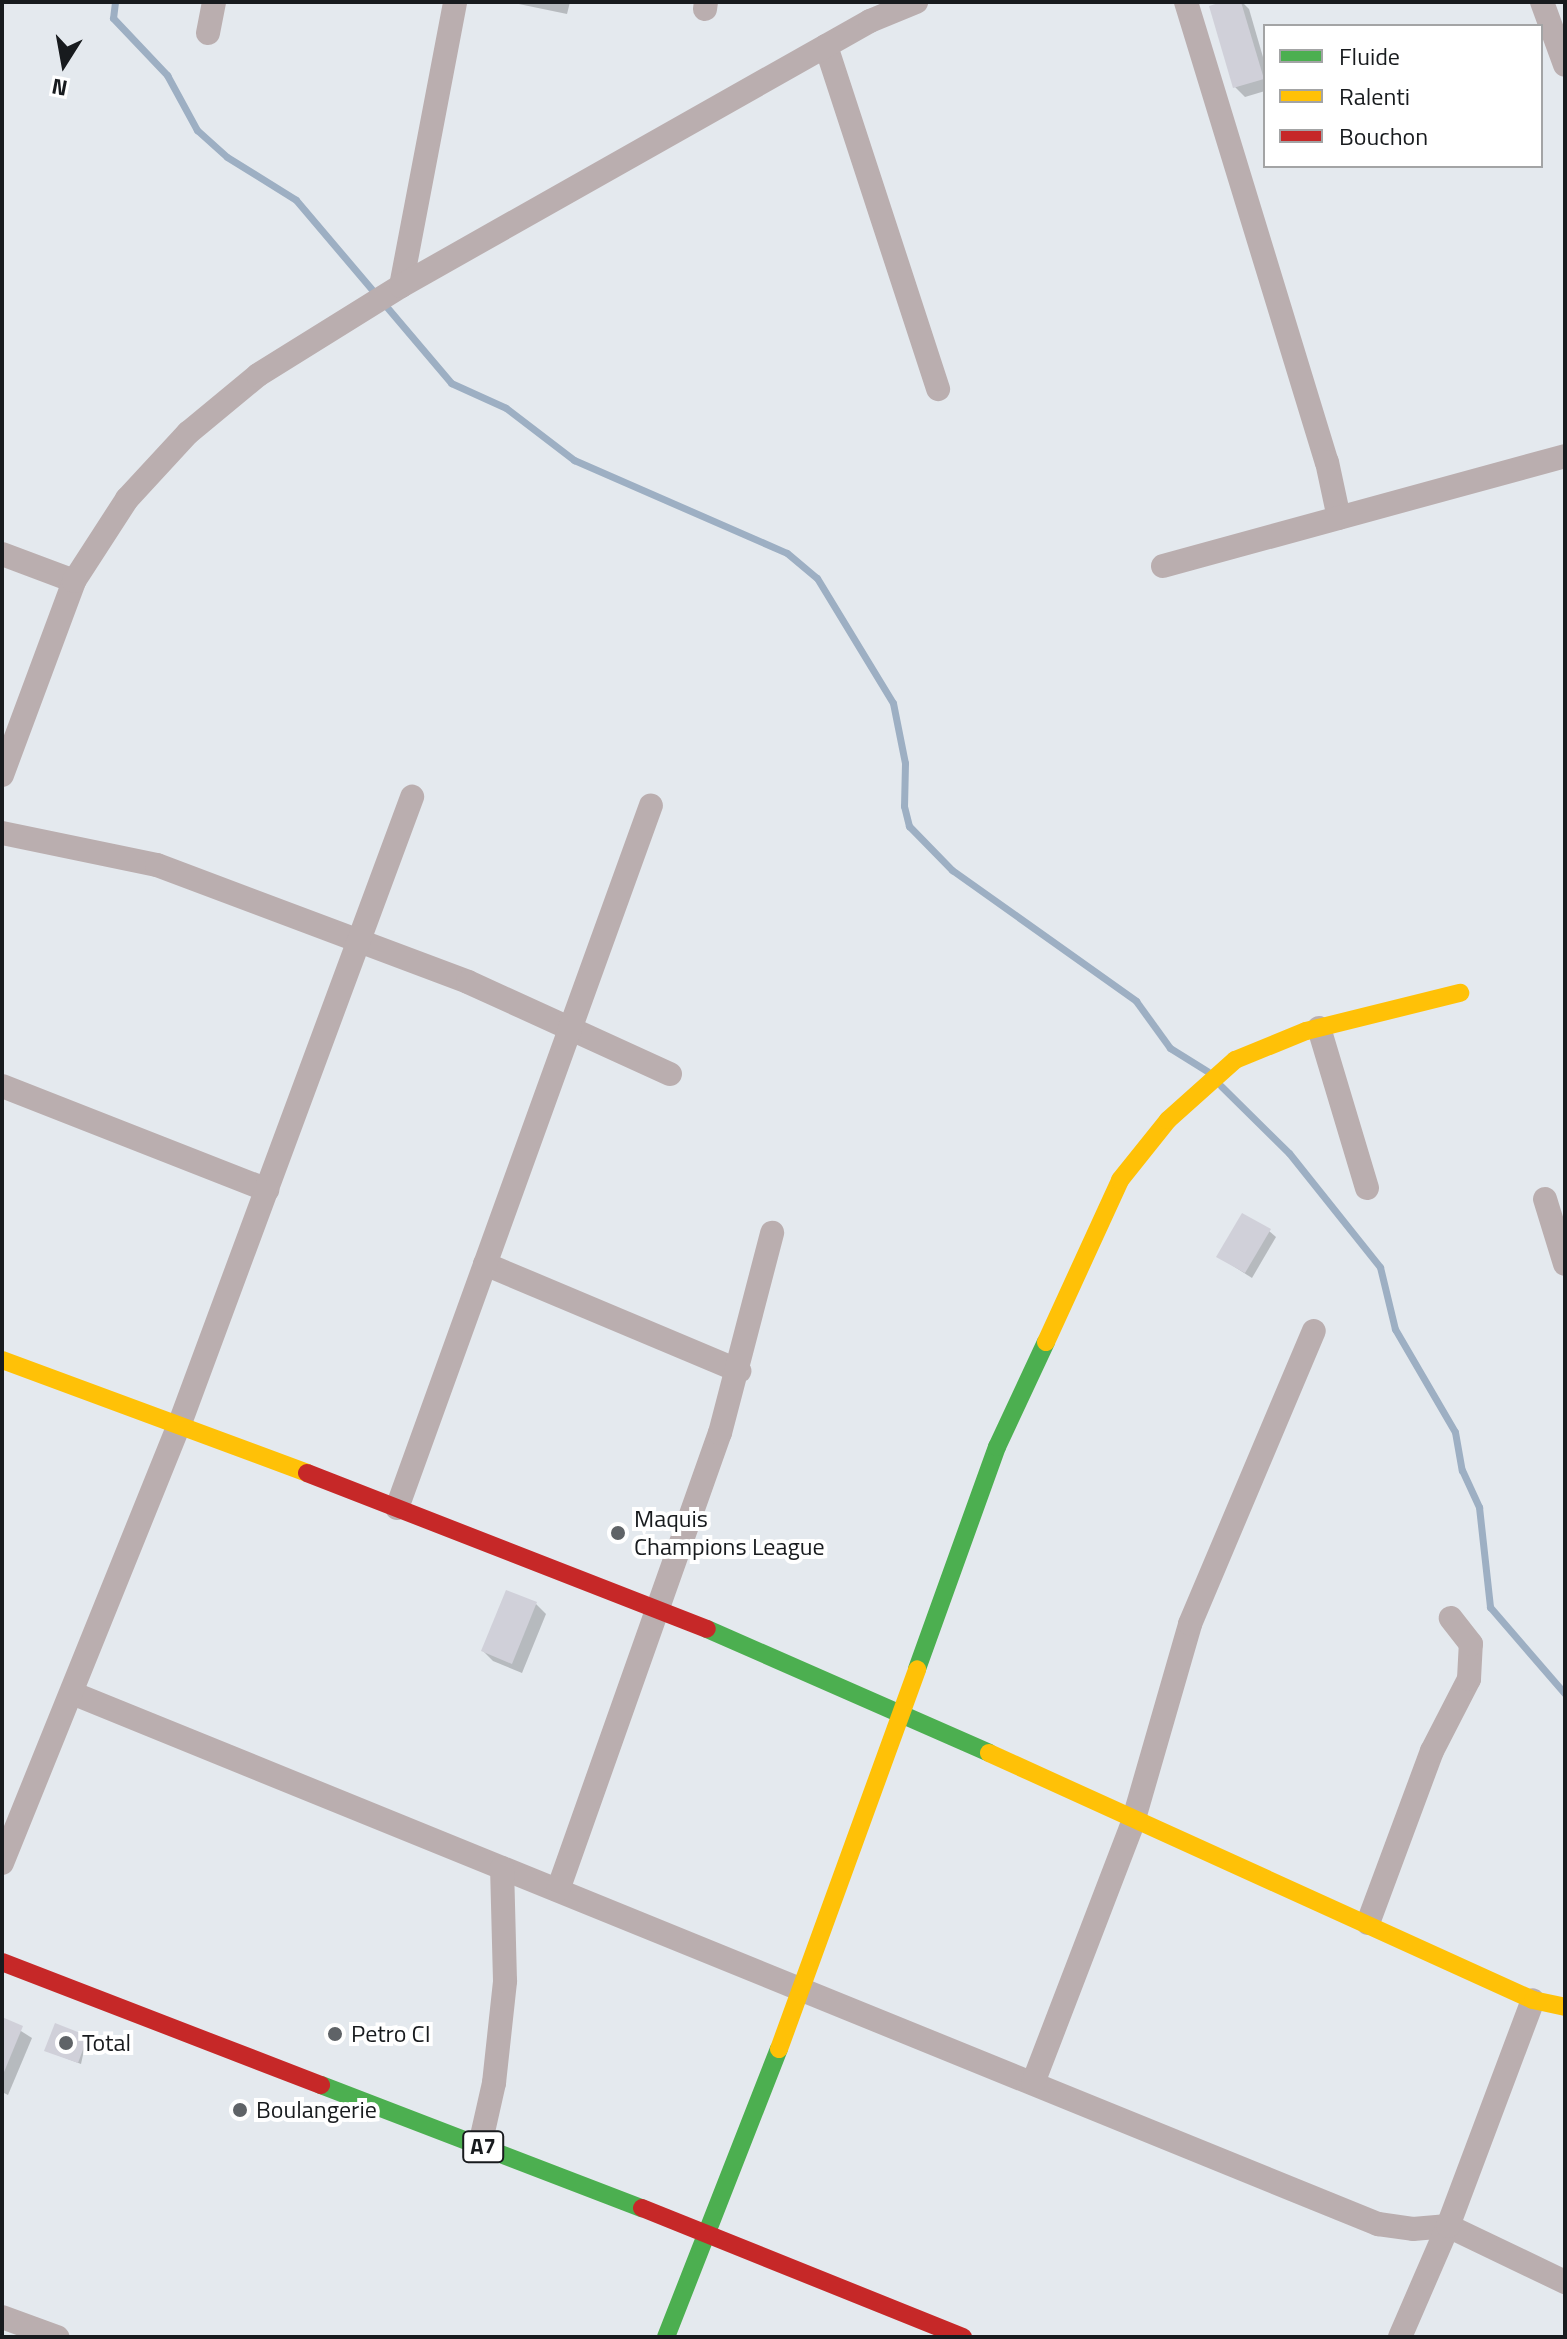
<!DOCTYPE html>
<style>
body{margin:0}
#map{position:relative;width:1567px;height:2339px;overflow:hidden;background:#e4e9ee;font-family:"Titillium Web",sans-serif}
div>[style]{position:absolute}
.shadow>*{inset:0;background:#0003}
.stream>*{height:7px;margin:-3.5px;padding:0 3.5px;transform-origin:3.5px;border-radius:3.5px;background:#9dafc3}
.building>*{inset:0;background:#d0d0d9}
.street>*{height:24px;margin:-12px;padding:0 12px;transform-origin:12px;border-radius:12px;background:#baaeaf}
.fast>*{height:18px;margin:-9px;padding:0 9px;transform-origin:9px;border-radius:9px;background:#4caf50}
.slow>*{height:18px;margin:-9px;padding:0 9px;transform-origin:9px;border-radius:9px;background:#ffc107}
.jam>*{height:18px;margin:-9px;padding:0 9px;transform-origin:9px;border-radius:9px;background:#c62828}
.dots>*{width:22px;height:22px;translate:-50% -50%;box-sizing:border-box;border:4px solid #fff;border-radius:50%}
span{translate:-50% -50%;white-space:nowrap;text-align:center;line-height:1.15;-webkit-text-stroke:8px #fff;paint-order:stroke}
.shield-label span{padding:2px 6px;background:#fff;border:2px solid;border-radius:6px;-webkit-text-stroke-width:0}
.shield-label{font-size:22px;color:#181b1e;font-weight:700}
.poi-label{font-size:24px;color:#181b1e}
.left{translate:0 -50%;text-align:left}
.frame{position:absolute;inset:0;border:4px solid #181b1e;pointer-events:none}
.legend{position:absolute;left:1263px;top:24px;width:280px;height:144px;box-sizing:border-box;background:#fff;border:2px solid #a3a4a5;margin:0;padding:10px 14px;list-style:none;font-size:24px;color:#181b1e}
.legend li{display:flex;align-items:center;gap:16px;height:40px}
.legend b{width:40px;border:2px solid #a3a4a5}
.north{position:absolute;left:24px;top:24px;width:80px;height:80px;-webkit-text-stroke:6px #fff;paint-order:stroke;rotate:191deg;font-size:22px;font-weight:700;line-height:32px;text-align:center;color:#181b1e}
.north::after{content:'';display:block;margin:auto;width:28px;height:36px;background:#181b1e;clip-path:polygon(50% 0,100% 100%,50% 72%,0 100%)}
</style>
<div id="map">
<div class="shadow">
<i style="clip-path:polygon(509px 2px,570px 2px,567px 14px)"></i>
<i style="clip-path:polygon(1229px 2px,1242px 2px,1249px 9px,1265px 64px,1265px 91px,1245px 97px,1235px 87px)"></i>
<i style="clip-path:polygon(1269px 1231px,1276px 1237px,1252px 1278px,1219px 1257px)"></i>
<i style="clip-path:polygon(536px 1604px,546px 1614px,522px 1673px,493px 1661px,483px 1651px)"></i>
<i style="clip-path:polygon(2px 2019px,32px 2038px,8px 2095px,2px 2092px)"></i>
<i style="clip-path:polygon(87px 2037px,81px 2064px,47px 2051px)"></i>
</div>
<div class="stream">
<i style="left:115px;top:2px;width:16px;rotate:97deg"></i>
<i style="left:113px;top:18px;width:79px;rotate:46.5deg"></i>
<i style="left:167px;top:75px;width:63px;rotate:61.4deg"></i>
<i style="left:197px;top:130px;width:40px;rotate:42deg"></i>
<i style="left:227px;top:157px;width:81px;rotate:31.9deg"></i>
<i style="left:296px;top:200px;width:240px;rotate:49.7deg"></i>
<i style="left:451px;top:383px;width:60px;rotate:24.4deg"></i>
<i style="left:506px;top:408px;width:86px;rotate:37.4deg"></i>
<i style="left:574px;top:460px;width:232px;rotate:23.6deg"></i>
<i style="left:787px;top:553px;width:39px;rotate:40deg"></i>
<i style="left:817px;top:578px;width:146px;rotate:58.7deg"></i>
<i style="left:893px;top:703px;width:61px;rotate:78.7deg"></i>
<i style="left:905px;top:763px;width:43px;rotate:91.3deg"></i>
<i style="left:904px;top:806px;width:21px;rotate:76deg"></i>
<i style="left:909px;top:826px;width:62px;rotate:45.7deg"></i>
<i style="left:952px;top:870px;width:226px;rotate:35.4deg"></i>
<i style="left:1136px;top:1001px;width:58px;rotate:54.1deg"></i>
<i style="left:1170px;top:1048px;width:44px;rotate:31.9deg"></i>
<i style="left:1221px;top:1086px;width:95px;rotate:44.6deg"></i>
<i style="left:1289px;top:1153px;width:146px;rotate:51.4deg"></i>
<i style="left:1380px;top:1267px;width:64px;rotate:76.4deg"></i>
<i style="left:1395px;top:1329px;width:119px;rotate:59.8deg"></i>
<i style="left:1455px;top:1432px;width:39px;rotate:80deg"></i>
<i style="left:1462px;top:1470px;width:41px;rotate:65.3deg"></i>
<i style="left:1479px;top:1507px;width:101px;rotate:83.7deg"></i>
<i style="left:1490px;top:1607px;width:115px;rotate:49.2deg"></i>
</div>
<div class="building">
<i style="clip-path:polygon(1222px 2px,1241px 2px,1264px 79px,1233px 88px,1209px 6px)"></i>
<i style="clip-path:polygon(1242px 1213px,1271px 1229px,1245px 1273px,1216px 1257px)"></i>
<i style="clip-path:polygon(506px 1590px,537px 1602px,512px 1664px,481px 1651px)"></i>
<i style="clip-path:polygon(2px 2017px,23px 2026px,2px 2077px)"></i>
<i style="clip-path:polygon(55px 2023px,88px 2036px,78px 2063px,44px 2051px)"></i>
</div>
<div class="street">
<i style="left:1186px;top:2px;width:481px;rotate:73deg"></i>
<i style="left:1327px;top:462px;width:57px;rotate:77.9deg"></i>
<i style="left:1542px;top:2px;width:67px;rotate:69.9deg"></i>
<i style="left:705px;top:9px;width:7px;rotate:-82deg"></i>
<i style="left:208px;top:33px;width:32px;rotate:-79deg"></i>
<i style="left:826px;top:46px;width:361px;rotate:71.9deg"></i>
<i style="left:401px;top:286px;width:289px;rotate:-79.2deg"></i>
<i style="left:2px;top:554px;width:77px;rotate:20.6deg"></i>
<i style="left:1163px;top:566px;width:417px;rotate:-15.3deg"></i>
<i style="left:2px;top:775px;width:207px;rotate:-69.6deg"></i>
<i style="left:74px;top:581px;width:98px;rotate:-57.1deg"></i>
<i style="left:127px;top:499px;width:90px;rotate:-47.3deg"></i>
<i style="left:188px;top:433px;width:91px;rotate:-39.6deg"></i>
<i style="left:258px;top:375px;width:168px;rotate:-31.9deg"></i>
<i style="left:401px;top:286px;width:539px;rotate:-29.47deg"></i>
<i style="left:870px;top:21px;width:50px;rotate:-22.4deg"></i>
<i style="left:2px;top:833px;width:158px;rotate:11.7deg"></i>
<i style="left:157px;top:865px;width:332px;rotate:20.6deg"></i>
<i style="left:468px;top:982px;width:222px;rotate:24.5deg"></i>
<i style="left:1319px;top:1028px;width:167px;rotate:73.3deg"></i>
<i style="left:2px;top:1086px;width:285px;rotate:21.4deg"></i>
<i style="left:1545px;top:1199px;width:68px;rotate:72.9deg"></i>
<i style="left:485px;top:1264px;width:276px;rotate:22.8deg"></i>
<i style="left:397px;top:1508px;width:747px;rotate:-70.13deg"></i>
<i style="left:72px;top:1693px;width:1410px;rotate:22.13deg"></i>
<i style="left:1378px;top:2224px;width:35px;rotate:8deg"></i>
<i style="left:1413px;top:2229px;width:35px;rotate:-5deg"></i>
<i style="left:1448px;top:2226px;width:130px;rotate:25.6deg"></i>
<i style="left:2px;top:1863px;width:475px;rotate:-68deg"></i>
<i style="left:180px;top:1423px;width:668px;rotate:-69.66deg"></i>
<i style="left:558px;top:1890px;width:485px;rotate:-70.5deg"></i>
<i style="left:720px;top:1433px;width:207px;rotate:-75.4deg"></i>
<i style="left:1368px;top:1923px;width:184px;rotate:-69.6deg"></i>
<i style="left:1432px;top:1751px;width:81px;rotate:-62.8deg"></i>
<i style="left:1469px;top:1679px;width:35px;rotate:-87deg"></i>
<i style="left:1471px;top:1644px;width:33px;rotate:-128deg"></i>
<i style="left:1033px;top:2083px;width:280px;rotate:-69deg"></i>
<i style="left:1133px;top:1822px;width:206px;rotate:-73.9deg"></i>
<i style="left:1190px;top:1624px;width:318px;rotate:-67.1deg"></i>
<i style="left:480px;top:2145px;width:64px;rotate:-77.3deg"></i>
<i style="left:494px;top:2083px;width:103px;rotate:-83.8deg"></i>
<i style="left:505px;top:1981px;width:113px;rotate:-91.5deg"></i>
<i style="left:2px;top:2317px;width:59px;rotate:20deg"></i>
<i style="left:1400px;top:2337px;width:121px;rotate:-66.6deg"></i>
<i style="left:1448px;top:2226px;width:241px;rotate:-69.4deg"></i>
</div>
<div class="fast">
<i style="left:707px;top:1629px;width:308px;rotate:23.7deg"></i>
<i style="left:917px;top:1669px;width:236px;rotate:-70.2deg"></i>
<i style="left:997px;top:1447px;width:116px;rotate:-65deg"></i>
<i style="left:321px;top:2085px;width:344px;rotate:21deg"></i>
<i style="left:666px;top:2337px;width:309px;rotate:-68.6deg"></i>
</div>
<div class="slow">
<i style="left:1046px;top:1342px;width:178px;rotate:-65.4deg"></i>
<i style="left:1120px;top:1180px;width:77px;rotate:-51.3deg"></i>
<i style="left:1168px;top:1120px;width:90px;rotate:-41.8deg"></i>
<i style="left:1235px;top:1060px;width:77px;rotate:-22.2deg"></i>
<i style="left:1306px;top:1031px;width:159px;rotate:-13.9deg"></i>
<i style="left:2px;top:1360px;width:325px;rotate:20.3deg"></i>
<i style="left:989px;top:1753px;width:597px;rotate:24.42deg"></i>
<i style="left:1533px;top:2000px;width:33px;rotate:12deg"></i>
<i style="left:779px;top:2049px;width:404px;rotate:-70deg"></i>
</div>
<div class="jam">
<i style="left:307px;top:1473px;width:429px;rotate:21.3deg"></i>
<i style="left:2px;top:1962px;width:342px;rotate:21.1deg"></i>
<i style="left:642px;top:2208px;width:346px;rotate:21.9deg"></i>
</div>
<div class="dots">
<i style="left:618px;top:1533px;background:#5f6367"></i>
<i style="left:335px;top:2034px;background:#5f6367"></i>
<i style="left:66px;top:2043px;background:#5f6367"></i>
<i style="left:240px;top:2110px;background:#5f6367"></i>
</div>
<div class="shield-label">
<span style="left:483px;top:2147px">A7</span>
</div>
<div class="poi-label">
<span class="left" style="left:634px;top:1533px">Maquis<br>Champions League</span>
<span class="left" style="left:351px;top:2034px">Petro CI</span>
<span class="left" style="left:82px;top:2043px">Total</span>
<span class="left" style="left:256px;top:2110px">Boulangerie</span>
</div>
<div class="frame"></div>
<ul class="legend">
<li><b style="height:10px;background:#4caf50"></b>Fluide</li>
<li><b style="height:10px;background:#ffc107"></b>Ralenti</li>
<li><b style="height:10px;background:#c62828"></b>Bouchon</li>
</ul>
<div class="north">N</div>
</div>
